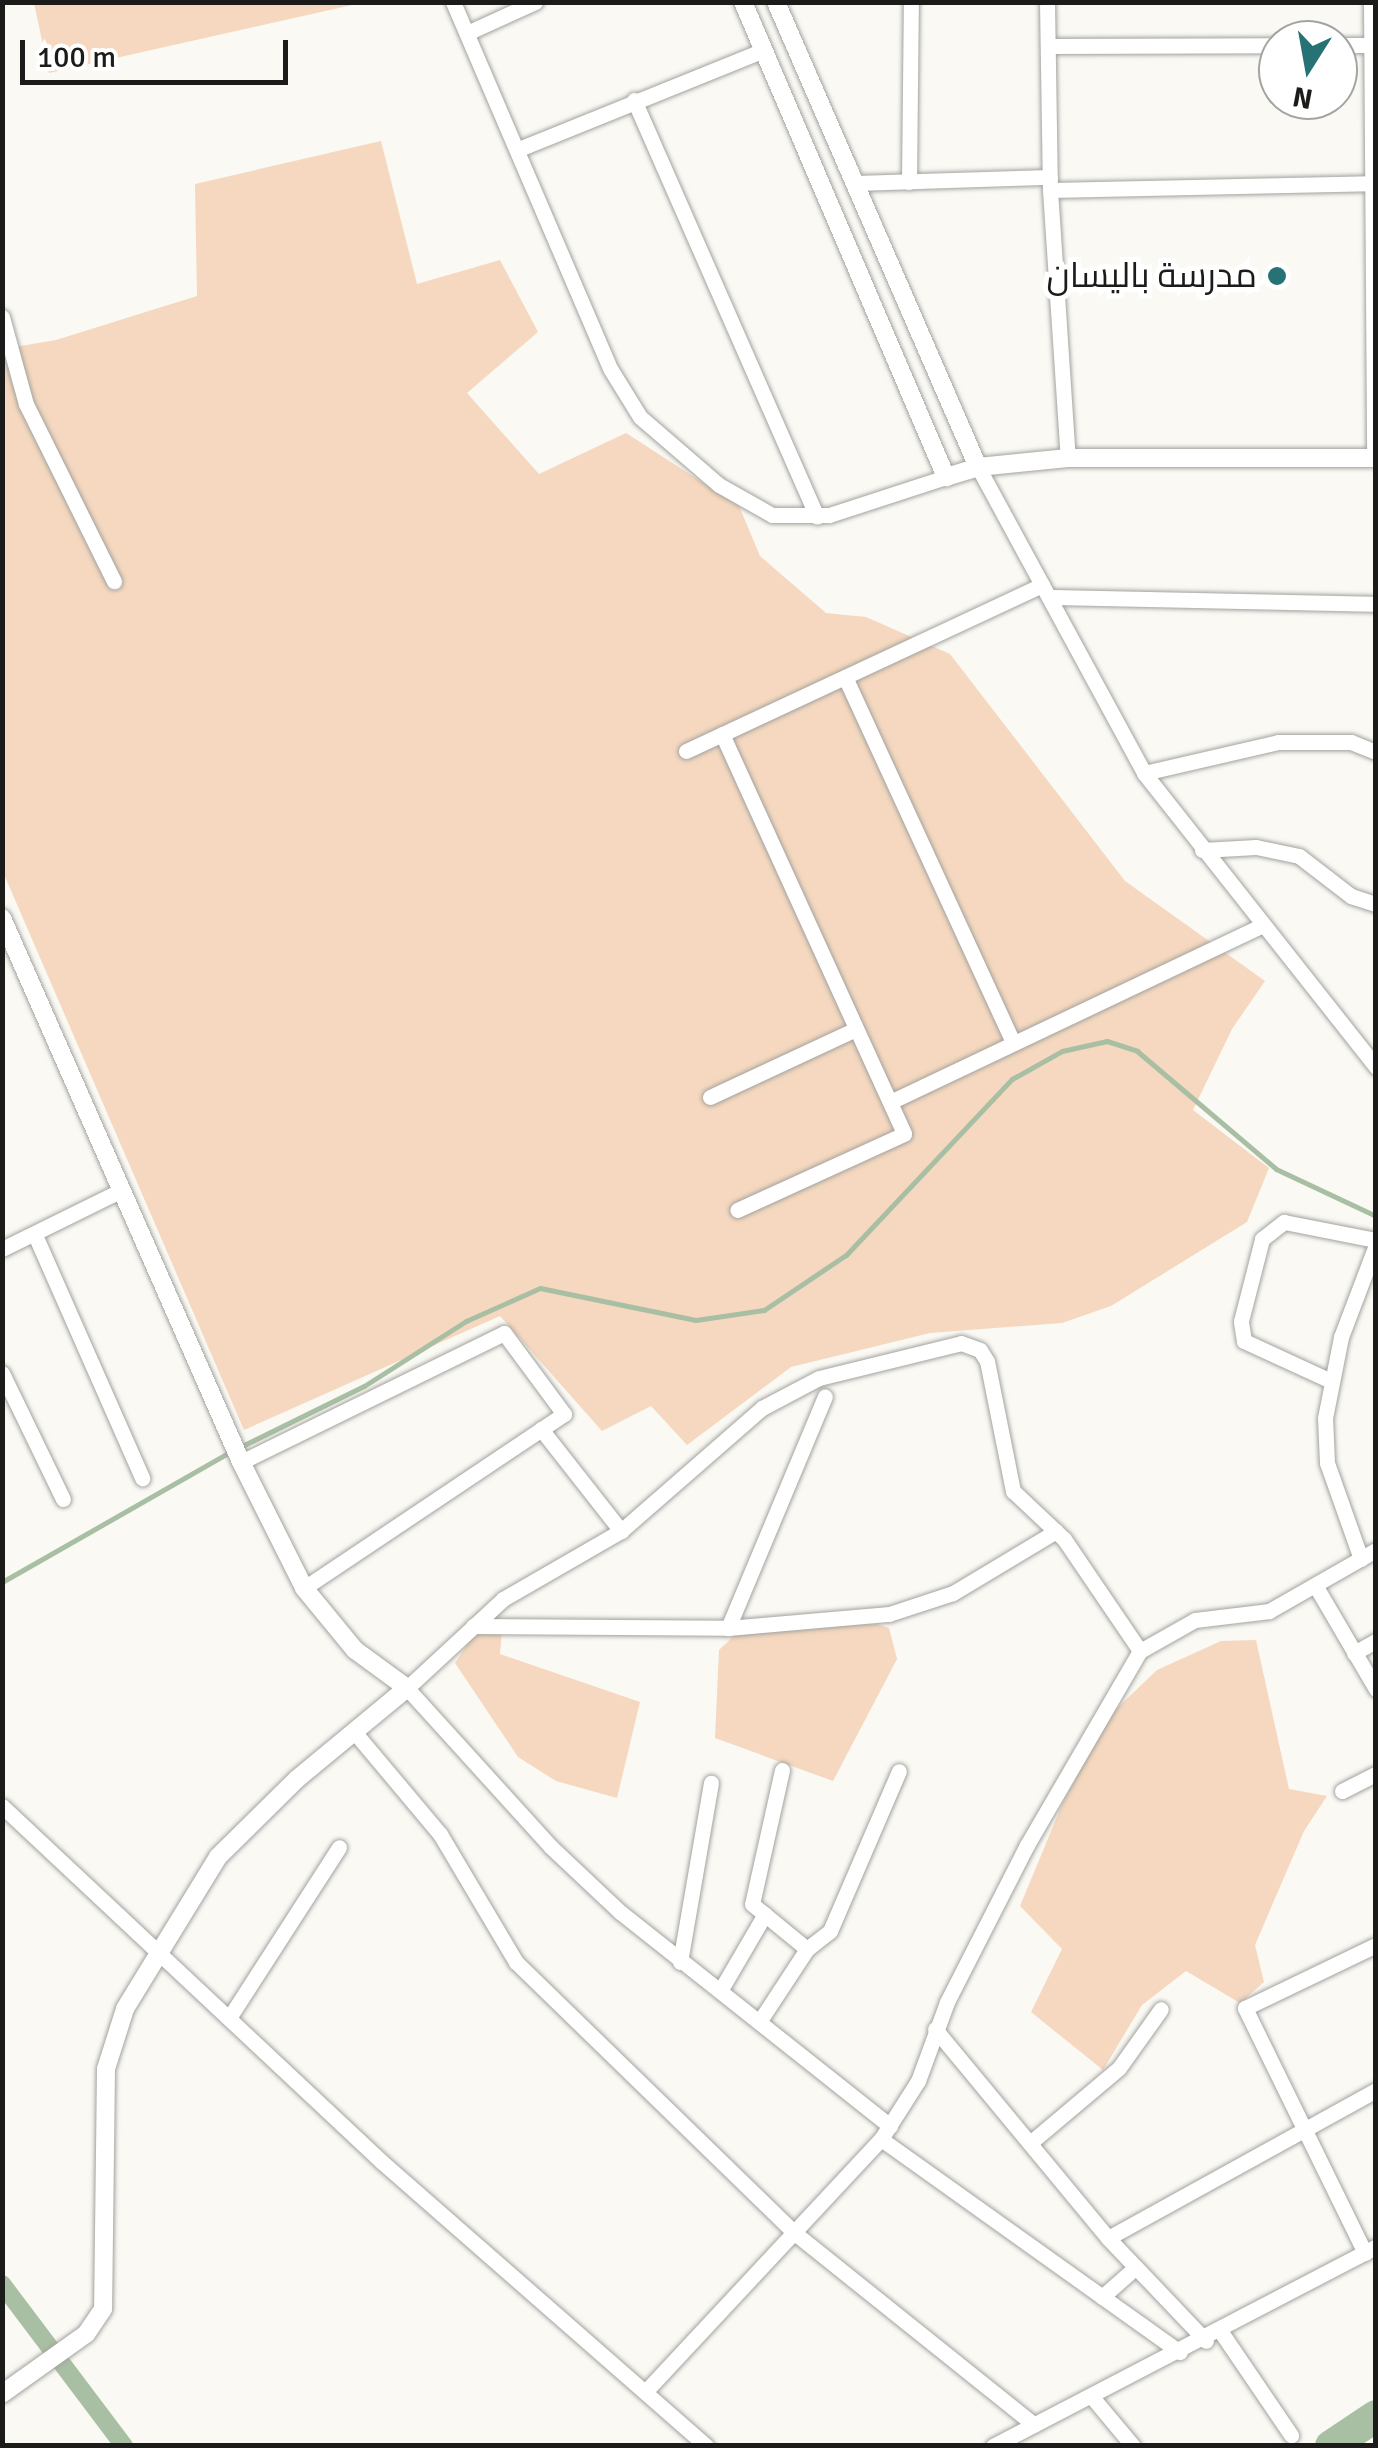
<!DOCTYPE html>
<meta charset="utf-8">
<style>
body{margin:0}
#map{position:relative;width:1378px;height:2448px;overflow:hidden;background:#faf9f4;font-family:Signika,Cairo,sans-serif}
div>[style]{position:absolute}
.green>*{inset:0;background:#f5d8bf}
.stream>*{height:5px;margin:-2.5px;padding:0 2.5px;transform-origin:2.5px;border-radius:2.5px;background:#a8bfa3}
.canal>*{height:18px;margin:-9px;padding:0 9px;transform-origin:9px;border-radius:9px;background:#a8bfa3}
.river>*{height:32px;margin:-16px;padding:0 16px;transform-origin:16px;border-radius:16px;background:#a8bfa3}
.roads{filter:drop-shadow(0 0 2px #a3a29e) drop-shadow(0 0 2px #a3a29e)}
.minor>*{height:15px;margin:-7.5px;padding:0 7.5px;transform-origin:7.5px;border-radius:7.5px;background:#fff}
.tertiary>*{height:18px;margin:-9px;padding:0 9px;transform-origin:9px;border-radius:9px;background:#fff}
.dots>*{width:28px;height:28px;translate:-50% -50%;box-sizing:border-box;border:5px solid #fff;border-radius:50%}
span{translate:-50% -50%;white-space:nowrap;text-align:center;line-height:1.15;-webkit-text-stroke:10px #fff;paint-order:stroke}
.poi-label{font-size:35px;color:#1b1b19}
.right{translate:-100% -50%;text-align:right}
.frame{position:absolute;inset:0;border:5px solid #1b1b19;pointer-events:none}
.north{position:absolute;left:1258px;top:20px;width:100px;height:100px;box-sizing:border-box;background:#fff;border:2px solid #a4a4a3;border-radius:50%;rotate:191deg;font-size:28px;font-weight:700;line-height:40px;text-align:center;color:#1b1b19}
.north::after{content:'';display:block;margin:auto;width:35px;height:45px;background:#277275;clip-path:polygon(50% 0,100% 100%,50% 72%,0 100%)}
.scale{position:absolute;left:20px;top:40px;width:268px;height:45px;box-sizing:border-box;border:5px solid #1b1b19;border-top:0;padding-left:12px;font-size:30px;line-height:35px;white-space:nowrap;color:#1b1b19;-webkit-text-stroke:8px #fff;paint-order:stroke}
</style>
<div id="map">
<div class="green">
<i style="clip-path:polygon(34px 3px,34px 2px,361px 3px,49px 73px)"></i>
<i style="clip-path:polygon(381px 141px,417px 284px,500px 260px,538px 332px,467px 393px,539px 474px,626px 433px,739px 506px,760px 556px,826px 613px,866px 617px,950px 654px,1125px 881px,1265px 981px,1232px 1029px,1193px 1110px,1269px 1168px,1247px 1222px,1111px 1306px,1062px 1323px,930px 1333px,791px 1367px,687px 1445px,651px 1406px,602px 1431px,500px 1316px,244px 1430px,3px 872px,3px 349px,56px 340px,197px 296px,195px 184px)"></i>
<i style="clip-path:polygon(877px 1624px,889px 1628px,897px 1659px,833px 1781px,715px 1738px,719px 1650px,739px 1631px)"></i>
<i style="clip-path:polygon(479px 1627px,502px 1629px,500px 1654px,640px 1702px,617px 1798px,556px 1781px,518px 1757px,455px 1663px)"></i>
<i style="clip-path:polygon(1256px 1640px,1289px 1789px,1327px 1796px,1304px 1831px,1255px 1945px,1264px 1982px,1240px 2003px,1186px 1971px,1142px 2005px,1103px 2070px,1031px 2012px,1062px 1949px,1020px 1906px,1064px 1800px,1111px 1714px,1157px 1670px,1221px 1641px)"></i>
</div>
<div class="stream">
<i style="left:240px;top:1447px;width:138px;rotate:-26.2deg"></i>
<i style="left:364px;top:1386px;width:121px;rotate:-32.5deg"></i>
<i style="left:466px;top:1321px;width:81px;rotate:-24deg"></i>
<i style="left:540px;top:1288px;width:159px;rotate:11.6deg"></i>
<i style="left:696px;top:1320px;width:69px;rotate:-8.4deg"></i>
<i style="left:764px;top:1310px;width:99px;rotate:-33.9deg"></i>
<i style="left:846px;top:1255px;width:242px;rotate:-46.7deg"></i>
<i style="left:1012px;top:1079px;width:57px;rotate:-29.2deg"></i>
<i style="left:1062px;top:1051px;width:46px;rotate:-12.5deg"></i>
<i style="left:1107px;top:1041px;width:32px;rotate:18deg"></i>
<i style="left:1137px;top:1051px;width:182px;rotate:40.3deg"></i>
<i style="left:1276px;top:1169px;width:110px;rotate:25.2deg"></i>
<i style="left:2px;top:1582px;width:262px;rotate:-29.7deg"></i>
</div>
<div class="canal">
<i style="left:2px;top:2284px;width:203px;rotate:53deg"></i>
</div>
<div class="river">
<i style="left:1331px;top:2446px;width:54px;rotate:-33.7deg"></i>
</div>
<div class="roads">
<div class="minor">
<i style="left:453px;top:2px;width:400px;rotate:66.8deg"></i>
<i style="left:611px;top:370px;width:55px;rotate:58.3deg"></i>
<i style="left:640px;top:417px;width:104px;rotate:40.7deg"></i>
<i style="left:719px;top:485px;width:61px;rotate:29.5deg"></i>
<i style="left:772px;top:515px;width:57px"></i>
<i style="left:829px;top:515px;width:123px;rotate:-18deg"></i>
<i style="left:1047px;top:2px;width:188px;rotate:89.1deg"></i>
<i style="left:1050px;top:190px;width:269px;rotate:86.2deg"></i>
<i style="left:1371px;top:2px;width:456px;rotate:89.6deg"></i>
<i style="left:467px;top:33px;width:75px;rotate:-24.5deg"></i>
<i style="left:1338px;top:45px;width:34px"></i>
<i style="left:1048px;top:46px;width:230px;rotate:-0.2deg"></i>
<i style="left:634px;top:100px;width:455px;rotate:66.3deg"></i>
<i style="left:519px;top:149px;width:264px;rotate:-22deg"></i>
<i style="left:909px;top:182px;width:180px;rotate:-89.4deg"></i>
<i style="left:855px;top:183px;width:195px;rotate:-1.8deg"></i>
<i style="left:1050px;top:190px;width:322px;rotate:-1.2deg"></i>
<i style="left:2px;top:317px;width:90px;rotate:74.6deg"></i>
<i style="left:26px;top:404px;width:198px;rotate:63.6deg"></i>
<i style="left:978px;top:467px;width:348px;rotate:61.5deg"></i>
<i style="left:1144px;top:773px;width:375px;rotate:51.7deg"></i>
<i style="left:1049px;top:597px;width:327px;rotate:1.2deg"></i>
<i style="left:845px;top:677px;width:403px;rotate:65.3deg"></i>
<i style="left:722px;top:734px;width:439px;rotate:65.5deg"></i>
<i style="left:904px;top:1134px;width:183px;rotate:155.5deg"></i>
<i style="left:686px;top:751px;width:393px;rotate:-25deg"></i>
<i style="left:1144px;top:773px;width:138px;rotate:-13deg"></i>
<i style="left:1278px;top:742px;width:73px"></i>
<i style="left:1351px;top:742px;width:27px;rotate:22deg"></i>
<i style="left:1202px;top:850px;width:54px;rotate:-3.2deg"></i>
<i style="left:1256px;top:847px;width:44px;rotate:11.8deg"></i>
<i style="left:1299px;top:856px;width:66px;rotate:37.6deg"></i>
<i style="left:1351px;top:896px;width:26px;rotate:18deg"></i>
<i style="left:710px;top:1097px;width:161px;rotate:-25deg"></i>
<i style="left:890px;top:1102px;width:410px;rotate:-25.4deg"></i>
<i style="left:35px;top:1235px;width:266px;rotate:66.2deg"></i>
<i style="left:2px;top:1249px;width:134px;rotate:-26.2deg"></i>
<i style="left:2px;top:1373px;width:140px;rotate:64.2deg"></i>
<i style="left:1331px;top:1381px;width:96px;rotate:-155.3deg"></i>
<i style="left:1244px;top:1341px;width:20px;rotate:-99deg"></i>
<i style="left:1241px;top:1321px;width:85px;rotate:-75.6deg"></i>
<i style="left:1262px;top:1239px;width:28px;rotate:-38deg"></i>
<i style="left:1284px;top:1222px;width:94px;rotate:11.1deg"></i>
<i style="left:541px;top:1429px;width:130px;rotate:51.9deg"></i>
<i style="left:241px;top:1462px;width:293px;rotate:-26.1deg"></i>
<i style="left:504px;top:1333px;width:101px;rotate:53.5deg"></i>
<i style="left:564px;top:1414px;width:313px;rotate:146.2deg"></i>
<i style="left:1361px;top:1559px;width:102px;rotate:-109.5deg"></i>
<i style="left:1327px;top:1463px;width:45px;rotate:-92.5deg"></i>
<i style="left:1325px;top:1418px;width:83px;rotate:-78.8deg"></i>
<i style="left:1341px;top:1337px;width:98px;rotate:-69.2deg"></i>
<i style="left:1315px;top:1585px;width:121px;rotate:59.6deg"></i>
<i style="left:473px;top:1626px;width:255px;rotate:0.4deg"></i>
<i style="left:728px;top:1628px;width:162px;rotate:-5deg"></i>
<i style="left:889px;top:1614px;width:67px;rotate:-18.2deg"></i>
<i style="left:953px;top:1593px;width:120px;rotate:-31deg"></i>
<i style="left:728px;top:1628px;width:251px;rotate:-67.3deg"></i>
<i style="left:1354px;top:1653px;width:25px;rotate:-29deg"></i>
<i style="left:356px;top:1734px;width:131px;rotate:50deg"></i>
<i style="left:440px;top:1834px;width:149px;rotate:59.3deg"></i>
<i style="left:516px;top:1962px;width:390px;rotate:44.2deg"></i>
<i style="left:796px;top:2234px;width:305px;rotate:38.7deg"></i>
<i style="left:782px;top:1770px;width:137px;rotate:102.6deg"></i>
<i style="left:752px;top:1904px;width:71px;rotate:39.3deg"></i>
<i style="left:1342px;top:1791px;width:38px;rotate:-27deg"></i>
<i style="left:2px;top:1806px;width:521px;rotate:43.13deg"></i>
<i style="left:382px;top:2162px;width:431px;rotate:41.2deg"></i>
<i style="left:680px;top:1962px;width:182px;rotate:-80.2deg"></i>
<i style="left:720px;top:1991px;width:89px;rotate:-59.7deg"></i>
<i style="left:229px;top:2018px;width:203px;rotate:-57.2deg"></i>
<i style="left:759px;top:2022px;width:87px;rotate:-56.7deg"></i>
<i style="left:807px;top:1949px;width:29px;rotate:-38deg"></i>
<i style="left:830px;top:1931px;width:174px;rotate:-66.7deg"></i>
<i style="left:935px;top:2029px;width:271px;rotate:50.4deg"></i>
<i style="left:1108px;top:2238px;width:142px;rotate:46.4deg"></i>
<i style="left:890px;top:2126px;width:345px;rotate:-141.6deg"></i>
<i style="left:620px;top:1912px;width:95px;rotate:-136.7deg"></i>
<i style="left:551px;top:1847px;width:215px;rotate:-132.2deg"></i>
<i style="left:407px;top:1688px;width:131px;rotate:-42.8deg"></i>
<i style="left:503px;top:1599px;width:136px;rotate:-30deg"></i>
<i style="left:621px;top:1531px;width:187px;rotate:-41.1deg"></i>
<i style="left:762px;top:1408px;width:64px;rotate:-27.8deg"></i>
<i style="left:819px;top:1378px;width:146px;rotate:-13.8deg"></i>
<i style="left:961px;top:1343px;width:20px;rotate:20deg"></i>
<i style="left:980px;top:1350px;width:13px;rotate:58deg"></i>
<i style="left:987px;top:1361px;width:133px;rotate:78.7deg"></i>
<i style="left:1013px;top:1491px;width:70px;rotate:43.3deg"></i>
<i style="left:1064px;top:1539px;width:135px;rotate:55.8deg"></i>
<i style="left:881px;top:2139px;width:367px;rotate:35.5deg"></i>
<i style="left:1030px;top:2143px;width:116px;rotate:-40.1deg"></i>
<i style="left:1119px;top:2068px;width:72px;rotate:-54.6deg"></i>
<i style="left:1108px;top:2238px;width:306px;rotate:-28.9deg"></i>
<i style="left:1365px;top:2253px;width:273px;rotate:-116.1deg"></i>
<i style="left:1245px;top:2008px;width:145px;rotate:-25.7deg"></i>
<i style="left:1102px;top:2297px;width:45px;rotate:-41.4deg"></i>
<i style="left:1221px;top:2332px;width:125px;rotate:55.8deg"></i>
<i style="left:645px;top:2392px;width:346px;rotate:-47deg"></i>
<i style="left:881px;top:2139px;width:69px;rotate:-57.5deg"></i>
<i style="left:918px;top:2081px;width:84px;rotate:-69.8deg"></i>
<i style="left:947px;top:2002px;width:176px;rotate:-63deg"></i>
<i style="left:1027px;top:1845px;width:225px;rotate:-59.8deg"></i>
<i style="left:1140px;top:1651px;width:63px;rotate:-29.4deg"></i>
<i style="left:1195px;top:1620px;width:75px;rotate:-6.9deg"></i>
<i style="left:1269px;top:1611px;width:123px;rotate:-29.7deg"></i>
<i style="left:1092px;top:2397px;width:64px;rotate:50.1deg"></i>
<i style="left:993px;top:2446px;width:432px;rotate:-27.5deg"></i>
</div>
<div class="tertiary">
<i style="left:743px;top:2px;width:517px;rotate:66.86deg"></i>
<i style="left:946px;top:477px;width:34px;rotate:-17deg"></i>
<i style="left:978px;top:467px;width:90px;rotate:-5.7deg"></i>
<i style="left:1068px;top:458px;width:308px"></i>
<i style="left:776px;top:2px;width:507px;rotate:66.52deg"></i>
<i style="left:2px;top:918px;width:594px;rotate:66.28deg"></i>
<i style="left:241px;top:1462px;width:141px;rotate:63.4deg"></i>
<i style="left:304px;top:1588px;width:80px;rotate:50.6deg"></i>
<i style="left:355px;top:1650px;width:64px;rotate:36.2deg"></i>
<i style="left:407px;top:1688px;width:143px;rotate:140.4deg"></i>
<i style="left:297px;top:1779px;width:111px;rotate:135.4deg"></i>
<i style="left:218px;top:1857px;width:178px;rotate:121.5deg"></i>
<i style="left:125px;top:2009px;width:63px;rotate:107.6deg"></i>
<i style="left:106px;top:2069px;width:240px;rotate:90.7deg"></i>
<i style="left:103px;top:2309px;width:30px;rotate:124deg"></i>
<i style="left:86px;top:2334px;width:103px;rotate:144.5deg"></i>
</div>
</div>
<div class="dots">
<i style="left:1277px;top:276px;background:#277275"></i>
</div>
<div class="poi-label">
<span class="right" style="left:1257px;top:276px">مدرسة بالیسان</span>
</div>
<div class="frame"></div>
<div class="north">N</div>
<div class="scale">100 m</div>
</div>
